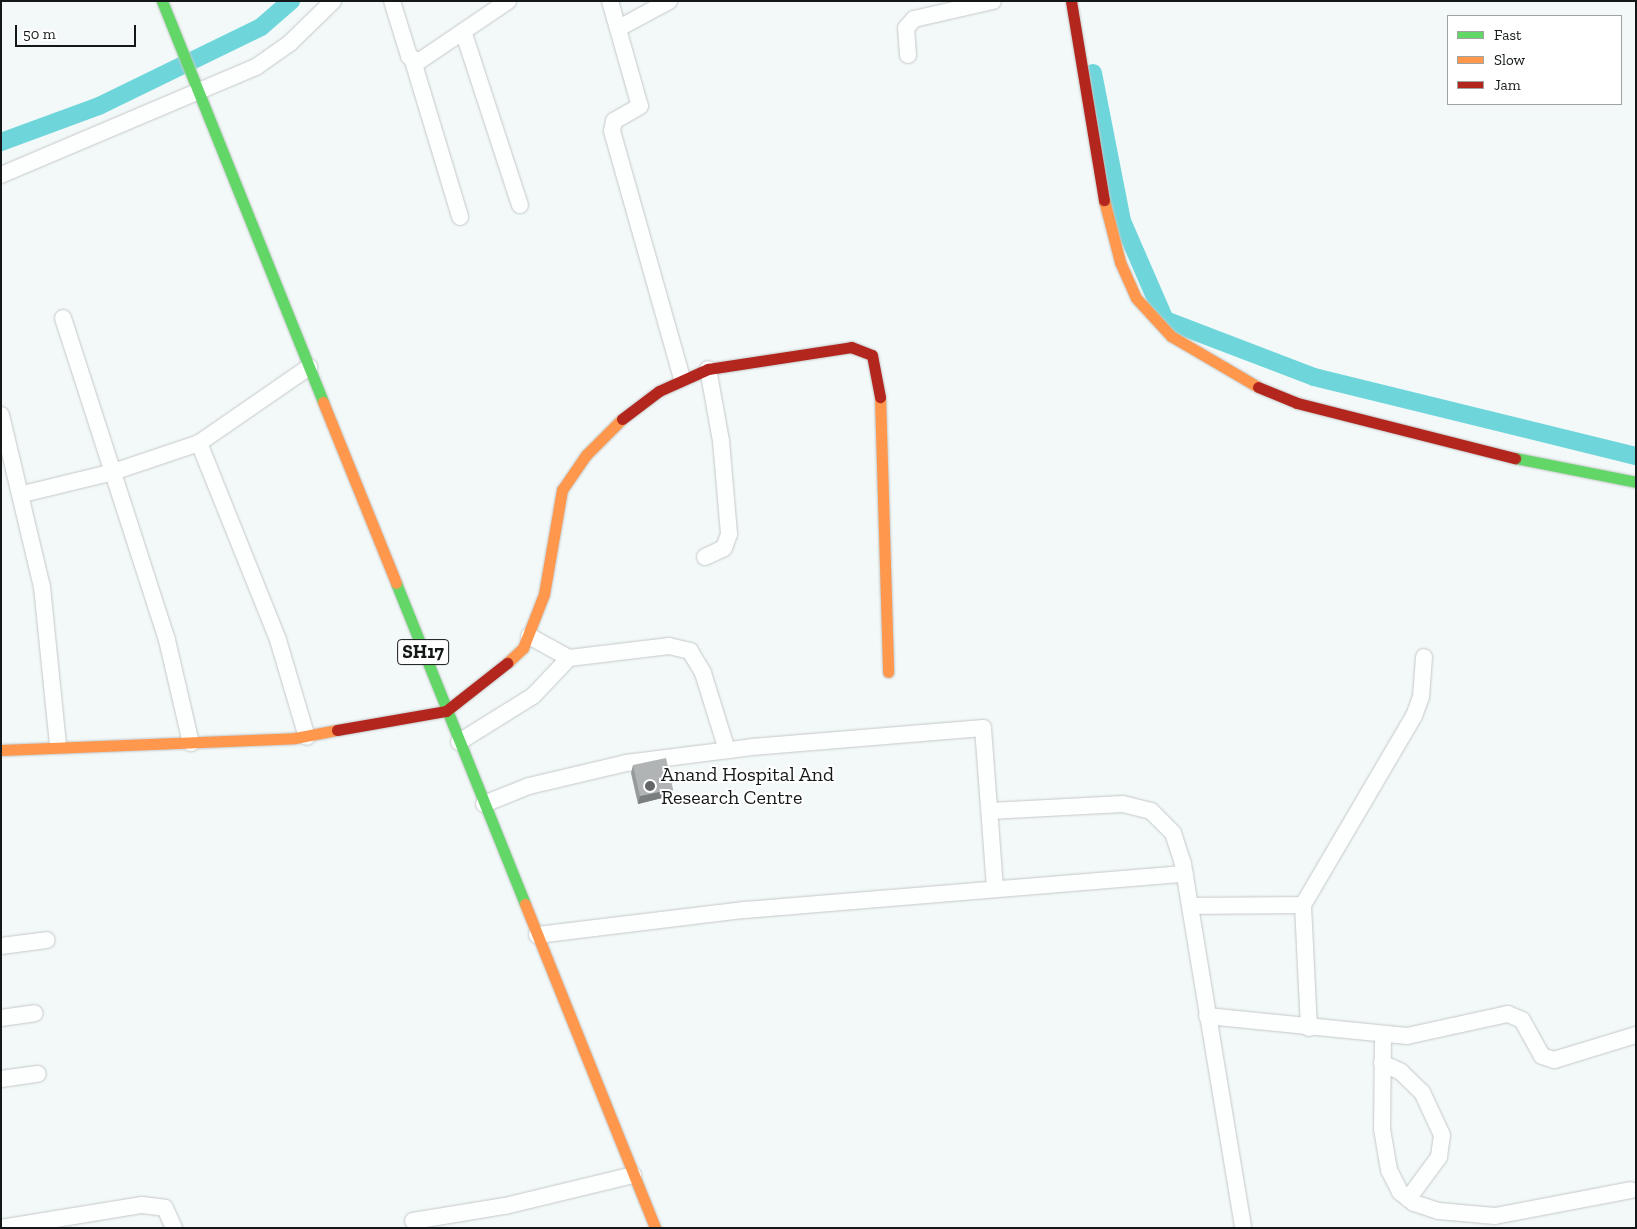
<!DOCTYPE html>
<style>
body{margin:0}
#map{position:relative;width:1637px;height:1229px;overflow:hidden;background:#f3f8f8;font-family:"Zilla Slab",serif}
div>[style]{position:absolute}
.canal>*{height:18px;margin:-9px;padding:0 9px;transform-origin:9px;border-radius:9px;background:#6ed6db}
.roads{filter:drop-shadow(0 0 1px #c4c8c8) drop-shadow(0 0 1px #c4c8c8)}
.street>*{height:16px;margin:-8px;padding:0 8px;transform-origin:8px;border-radius:8px;background:#fdfefe}
.fast>*{height:11px;margin:-5.5px;padding:0 5.5px;transform-origin:5.5px;border-radius:5.5px;background:#63d668}
.slow>*{height:11px;margin:-5.5px;padding:0 5.5px;transform-origin:5.5px;border-radius:5.5px;background:#ff974d}
.jam>*{height:11px;margin:-5.5px;padding:0 5.5px;transform-origin:5.5px;border-radius:5.5px;background:#b3261e}
.wall>*{inset:0;background:#979b9b}
.shaded-wall>*{inset:0;background:#7b7e7e}
.building>*{inset:0;background:#b0b4b4}
.dots>*{width:14px;height:14px;translate:-50% -50%;box-sizing:border-box;border:2px solid #fff;border-radius:50%}
span{translate:-50% -50%;white-space:nowrap;text-align:center;line-height:1.15;-webkit-text-stroke:4px #fff;paint-order:stroke}
.shield-label span{padding:1px 4px;background:#fff;border:1px solid;border-radius:4px;-webkit-text-stroke-width:0}
.shield-label{font-size:19px;color:#141818;font-weight:700}
.poi-label{font-size:20px;color:#141818}
.left{translate:0 -50%;text-align:left}
.frame{position:absolute;inset:0;border:2px solid #141818;pointer-events:none}
.legend{position:absolute;left:1447px;top:15px;width:175px;height:90px;box-sizing:border-box;background:#fff;border:1px solid #a1a3a3;margin:0;padding:6px 9px;list-style:none;font-size:15px;color:#141818}
.legend li{display:flex;align-items:center;gap:10px;height:25px}
.legend b{width:25px;border:1px solid #a1a3a3}
.scale{position:absolute;left:15px;top:25px;width:121px;height:22px;box-sizing:border-box;border:2px solid #141818;border-top:0;padding-left:6px;font-size:15px;line-height:18px;white-space:nowrap;color:#141818;-webkit-text-stroke:4px #fff;paint-order:stroke}
</style>
<div id="map">
<div class="canal">
<i style="left:1093px;top:73px;width:151px;rotate:78.9deg"></i>
<i style="left:1122px;top:221px;width:108px;rotate:66.5deg"></i>
<i style="left:1165px;top:320px;width:160px;rotate:20.9deg"></i>
<i style="left:1314px;top:377px;width:332px;rotate:13.8deg"></i>
<i style="left:1px;top:142px;width:104px;rotate:-20.2deg"></i>
<i style="left:99px;top:106px;width:180px;rotate:-26deg"></i>
<i style="left:261px;top:27px;width:40px;rotate:-41deg"></i>
</div>
<div class="roads">
<div class="street">
<i style="left:392px;top:1px;width:58px;rotate:72.8deg"></i>
<i style="left:409px;top:56px;width:11px;rotate:34deg"></i>
<i style="left:418px;top:62px;width:109px;rotate:-34.1deg"></i>
<i style="left:610px;top:1px;width:109px;rotate:74.1deg"></i>
<i style="left:640px;top:106px;width:30px;rotate:150deg"></i>
<i style="left:614px;top:121px;width:10px;rotate:101deg"></i>
<i style="left:612px;top:131px;width:257px;rotate:74.2deg"></i>
<i style="left:619px;top:28px;width:57px;rotate:-28.4deg"></i>
<i style="left:464px;top:34px;width:180px;rotate:71.9deg"></i>
<i style="left:908px;top:55px;width:27px;rotate:-94deg"></i>
<i style="left:906px;top:28px;width:12px;rotate:-48deg"></i>
<i style="left:914px;top:19px;width:81px;rotate:-12.8deg"></i>
<i style="left:413px;top:61px;width:163px;rotate:73.2deg"></i>
<i style="left:1px;top:175px;width:277px;rotate:-23deg"></i>
<i style="left:256px;top:67px;width:42px;rotate:-35.2deg"></i>
<i style="left:290px;top:43px;width:60px;rotate:-44.3deg"></i>
<i style="left:63px;top:318px;width:338px;rotate:72.1deg"></i>
<i style="left:167px;top:640px;width:106px;rotate:76.9deg"></i>
<i style="left:1px;top:415px;width:177px;rotate:76.6deg"></i>
<i style="left:42px;top:587px;width:159px;rotate:84.2deg"></i>
<i style="left:199px;top:443px;width:212px;rotate:68.1deg"></i>
<i style="left:278px;top:640px;width:101px;rotate:73.4deg"></i>
<i style="left:23px;top:494px;width:93px;rotate:-13.7deg"></i>
<i style="left:113px;top:472px;width:91px;rotate:-18.6deg"></i>
<i style="left:199px;top:443px;width:134px;rotate:-34.6deg"></i>
<i style="left:705px;top:557px;width:21px;rotate:-25deg"></i>
<i style="left:724px;top:548px;width:15px;rotate:-70deg"></i>
<i style="left:729px;top:534px;width:93px;rotate:-94.9deg"></i>
<i style="left:721px;top:441px;width:73px;rotate:-100.2deg"></i>
<i style="left:529px;top:636px;width:46px;rotate:28.8deg"></i>
<i style="left:569px;top:658px;width:101px;rotate:-6.8deg"></i>
<i style="left:669px;top:646px;width:22px;rotate:13deg"></i>
<i style="left:690px;top:651px;width:26px;rotate:59deg"></i>
<i style="left:703px;top:673px;width:81px;rotate:72.7deg"></i>
<i style="left:459px;top:742px;width:87px;rotate:-31.9deg"></i>
<i style="left:533px;top:696px;width:52px;rotate:-46.5deg"></i>
<i style="left:484px;top:804px;width:48px;rotate:-21.8deg"></i>
<i style="left:529px;top:786px;width:100px;rotate:-13.3deg"></i>
<i style="left:626px;top:763px;width:127px;rotate:-7.2deg"></i>
<i style="left:752px;top:747px;width:232px;rotate:-4.7deg"></i>
<i style="left:983px;top:728px;width:160px;rotate:85.7deg"></i>
<i style="left:990px;top:811px;width:133px;rotate:-3deg"></i>
<i style="left:1123px;top:804px;width:29px;rotate:14deg"></i>
<i style="left:1151px;top:811px;width:31px;rotate:45deg"></i>
<i style="left:1173px;top:833px;width:33px;rotate:72deg"></i>
<i style="left:1183px;top:864px;width:369px;rotate:80.6deg"></i>
<i style="left:1190px;top:906px;width:113px;rotate:-0.5deg"></i>
<i style="left:537px;top:935px;width:209px;rotate:-6.9deg"></i>
<i style="left:744px;top:910px;width:442px;rotate:-4.7deg"></i>
<i style="left:1px;top:946px;width:46px;rotate:-7.4deg"></i>
<i style="left:1207px;top:1016px;width:201px;rotate:5.7deg"></i>
<i style="left:1407px;top:1036px;width:103px;rotate:-12.3deg"></i>
<i style="left:1508px;top:1014px;width:15px;rotate:23deg"></i>
<i style="left:1522px;top:1020px;width:41px;rotate:60.9deg"></i>
<i style="left:1542px;top:1056px;width:13px;rotate:18deg"></i>
<i style="left:1554px;top:1060px;width:86px;rotate:-17deg"></i>
<i style="left:1px;top:1018px;width:34px;rotate:-8deg"></i>
<i style="left:1309px;top:1028px;width:123px;rotate:-92.8deg"></i>
<i style="left:1303px;top:905px;width:219px;rotate:-59.6deg"></i>
<i style="left:1414px;top:716px;width:20px;rotate:-70deg"></i>
<i style="left:1421px;top:697px;width:40px;rotate:-85.7deg"></i>
<i style="left:1383px;top:1035px;width:94px;rotate:90.6deg"></i>
<i style="left:1382px;top:1129px;width:42px;rotate:80.3deg"></i>
<i style="left:1389px;top:1170px;width:25px;rotate:63deg"></i>
<i style="left:1400px;top:1192px;width:18px;rotate:38deg"></i>
<i style="left:1414px;top:1203px;width:26px;rotate:18deg"></i>
<i style="left:1439px;top:1211px;width:56px;rotate:5.1deg"></i>
<i style="left:1495px;top:1216px;width:138px;rotate:-10.8deg"></i>
<i style="left:1382px;top:1063px;width:21px;rotate:25deg"></i>
<i style="left:1401px;top:1072px;width:29px;rotate:44deg"></i>
<i style="left:1422px;top:1092px;width:47px;rotate:65.1deg"></i>
<i style="left:1442px;top:1135px;width:22px;rotate:98deg"></i>
<i style="left:1439px;top:1157px;width:52px;rotate:126.4deg"></i>
<i style="left:1px;top:1079px;width:37px;rotate:-8deg"></i>
<i style="left:413px;top:1221px;width:93px;rotate:-9.3deg"></i>
<i style="left:505px;top:1206px;width:132px;rotate:-13.6deg"></i>
<i style="left:1px;top:1228px;width:143px;rotate:-9.3deg"></i>
<i style="left:142px;top:1205px;width:23px;rotate:7deg"></i>
<i style="left:165px;top:1208px;width:22px;rotate:66deg"></i>
</div>
<div class="fast">
<i style="left:162px;top:1px;width:432px;rotate:68.1deg"></i>
<i style="left:1515px;top:458px;width:123px;rotate:11.2deg"></i>
<i style="left:396px;top:583px;width:346px;rotate:68.1deg"></i>
</div>
<div class="slow">
<i style="left:1104px;top:200px;width:64px;rotate:75.5deg"></i>
<i style="left:1120px;top:262px;width:39px;rotate:66deg"></i>
<i style="left:1136px;top:298px;width:52px;rotate:47.4deg"></i>
<i style="left:1171px;top:336px;width:101px;rotate:30.4deg"></i>
<i style="left:880px;top:397px;width:275px;rotate:88.3deg"></i>
<i style="left:323px;top:402px;width:195px;rotate:68deg"></i>
<i style="left:507px;top:663px;width:22px;rotate:-43deg"></i>
<i style="left:523px;top:648px;width:58px;rotate:-68.7deg"></i>
<i style="left:544px;top:594px;width:106px;rotate:-80.2deg"></i>
<i style="left:562px;top:490px;width:42px;rotate:-55.6deg"></i>
<i style="left:586px;top:455px;width:51px;rotate:-45deg"></i>
<i style="left:1px;top:750px;width:294px;rotate:-2.3deg"></i>
<i style="left:295px;top:738px;width:43px;rotate:-10.8deg"></i>
<i style="left:525px;top:904px;width:349px;rotate:68.1deg"></i>
</div>
<div class="jam">
<i style="left:1071px;top:1px;width:202px;rotate:80.6deg"></i>
<i style="left:1258px;top:387px;width:42px;rotate:22.3deg"></i>
<i style="left:1297px;top:403px;width:225px;rotate:14.2deg"></i>
<i style="left:622px;top:419px;width:46px;rotate:-37.1deg"></i>
<i style="left:659px;top:391px;width:54px;rotate:-24.2deg"></i>
<i style="left:708px;top:369px;width:145px;rotate:-8.7deg"></i>
<i style="left:851px;top:347px;width:22px;rotate:21deg"></i>
<i style="left:872px;top:355px;width:43px;rotate:79.2deg"></i>
<i style="left:337px;top:730px;width:111px;rotate:-9.9deg"></i>
<i style="left:446px;top:711px;width:78px;rotate:-38.2deg"></i>
</div>
</div>
<div class="wall">
<i style="clip-path:polygon(633px 765px,670px 796px,638px 804px,631px 773px)"></i>
</div>
<div class="shaded-wall">
<i style="clip-path:polygon(673px 789px,670px 796px,638px 804px,640px 796px)"></i>
</div>
<div class="building">
<i style="clip-path:polygon(666px 758px,673px 789px,640px 796px,633px 765px)"></i>
</div>
<div class="dots">
<i style="left:650px;top:786px;background:#626666"></i>
</div>
<div class="shield-label">
<span style="left:423px;top:652px">SH17</span>
</div>
<div class="poi-label">
<span class="left" style="left:661px;top:786px">Anand Hospital And<br>Research Centre</span>
</div>
<div class="frame"></div>
<ul class="legend">
<li><b style="height:6px;background:#63d668"></b>Fast</li>
<li><b style="height:6px;background:#ff974d"></b>Slow</li>
<li><b style="height:6px;background:#b3261e"></b>Jam</li>
</ul>
<div class="scale">50 m</div>
</div>
